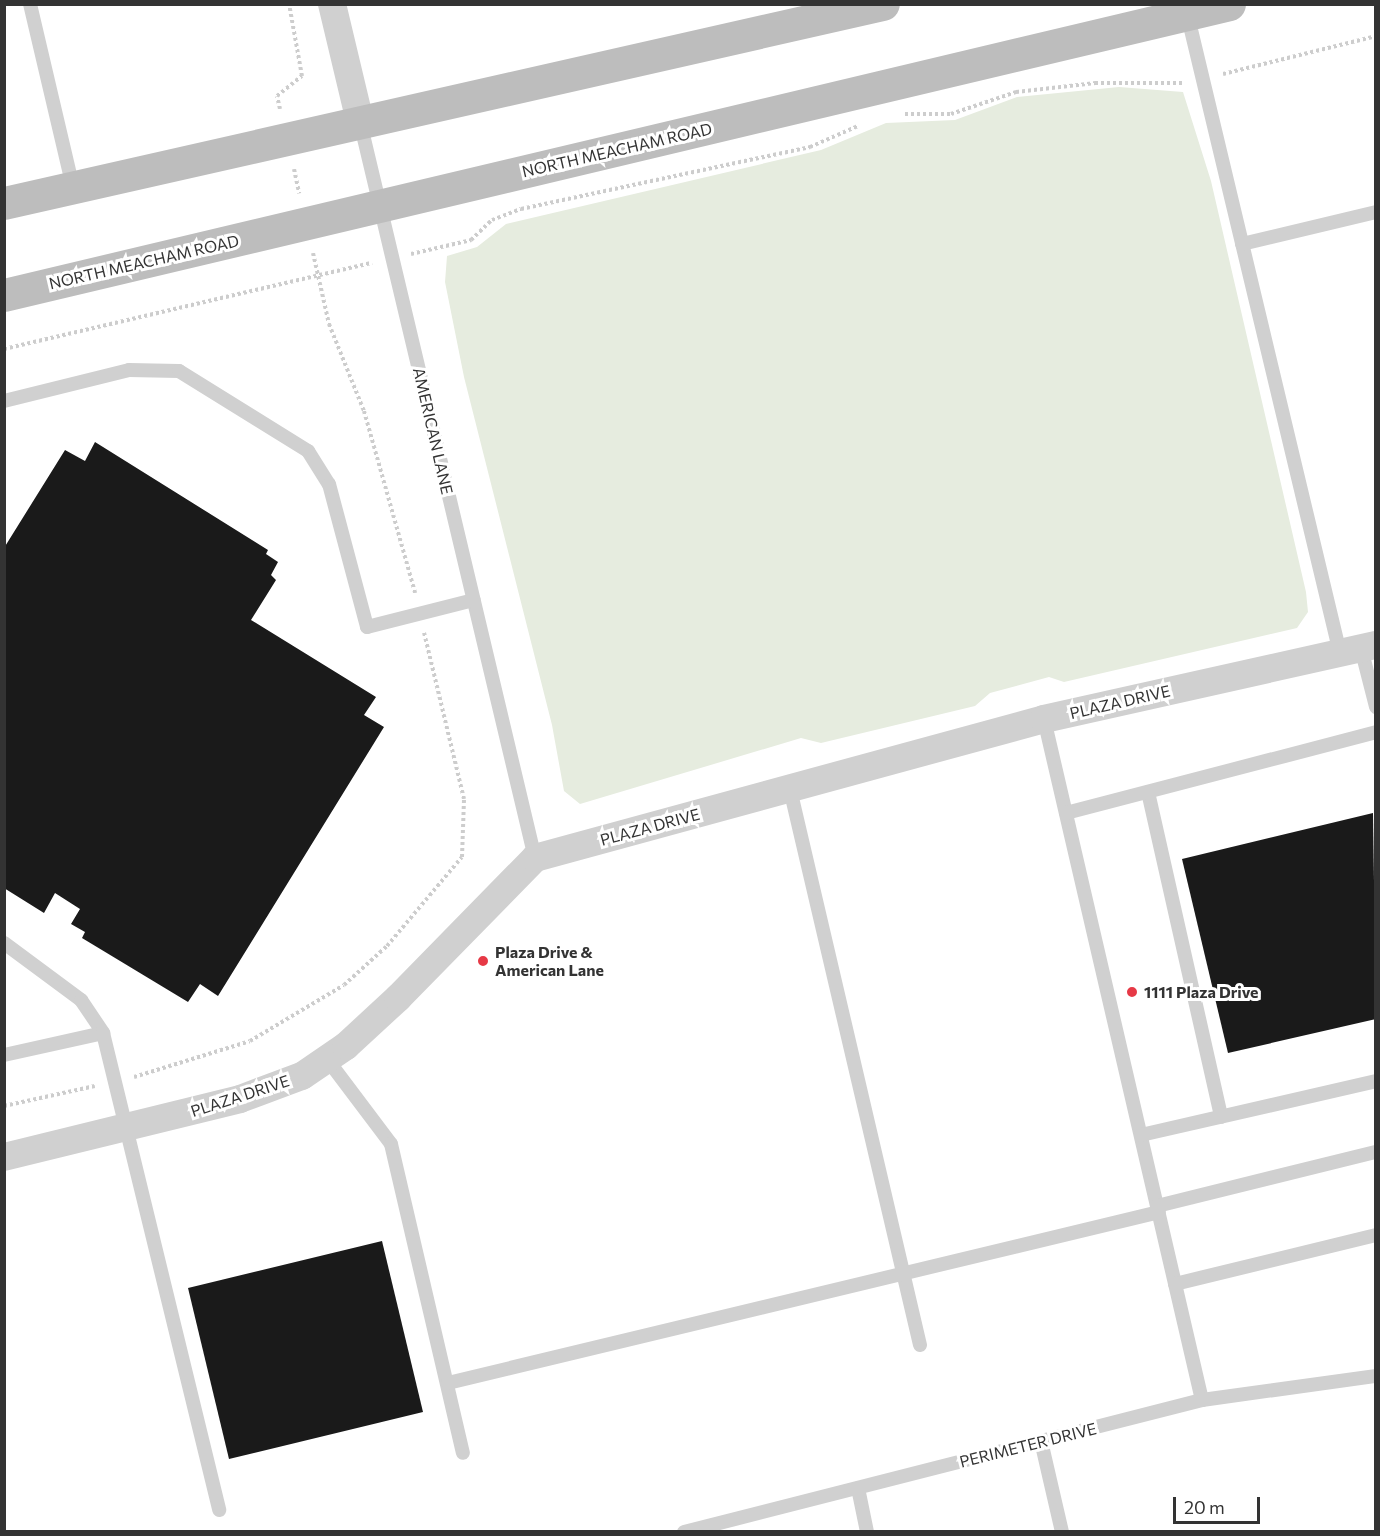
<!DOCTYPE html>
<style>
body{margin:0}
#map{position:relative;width:1380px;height:1536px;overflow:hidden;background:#fff;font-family:Commissioner,sans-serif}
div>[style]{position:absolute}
.green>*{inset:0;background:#e6ecdf}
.building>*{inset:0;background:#1a1a1a}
.path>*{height:4px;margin-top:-2px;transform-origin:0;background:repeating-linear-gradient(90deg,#cdcdcd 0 3px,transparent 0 6px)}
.service>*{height:14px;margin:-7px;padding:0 7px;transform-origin:7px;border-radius:7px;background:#d0d0d0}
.minor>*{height:28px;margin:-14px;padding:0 14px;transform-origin:14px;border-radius:14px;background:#d0d0d0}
.secondary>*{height:33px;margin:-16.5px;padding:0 16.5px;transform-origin:16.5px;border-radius:16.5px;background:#bdbdbd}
.dots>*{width:16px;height:16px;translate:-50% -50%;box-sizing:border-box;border:3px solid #fff;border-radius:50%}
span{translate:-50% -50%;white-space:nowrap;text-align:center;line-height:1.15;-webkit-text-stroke:6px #fff;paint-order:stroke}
.street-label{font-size:16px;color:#333}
.poi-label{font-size:16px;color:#333;font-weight:700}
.left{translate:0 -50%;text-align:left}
.frame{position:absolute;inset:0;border:6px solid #333;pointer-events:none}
.scale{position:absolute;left:1173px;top:1497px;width:87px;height:27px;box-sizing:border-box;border:3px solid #333;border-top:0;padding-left:8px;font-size:18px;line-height:21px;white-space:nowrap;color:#333;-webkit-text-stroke:4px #fff;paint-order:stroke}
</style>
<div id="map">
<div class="green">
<i style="clip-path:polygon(1119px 87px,1183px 92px,1211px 181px,1306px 592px,1308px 612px,1297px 628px,1064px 682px,1049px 677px,990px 693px,975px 706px,821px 743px,801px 738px,580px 804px,564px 791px,552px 725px,464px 377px,445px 282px,447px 256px,477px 247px,506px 224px,821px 150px,886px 123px,955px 120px,1017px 97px)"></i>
</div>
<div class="building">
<i style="clip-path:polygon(95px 442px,268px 550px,266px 554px,278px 562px,271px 575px,276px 580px,251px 620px,376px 697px,364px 715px,384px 727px,218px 996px,200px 984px,188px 1002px,82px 938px,85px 932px,71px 924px,80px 909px,55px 893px,44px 913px,4px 888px,4px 548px,65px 450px,85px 461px)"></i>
<i style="clip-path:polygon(1373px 813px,1376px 1019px,1228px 1053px,1182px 859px)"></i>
<i style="clip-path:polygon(382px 1241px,423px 1412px,229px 1459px,188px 1288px)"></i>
</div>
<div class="path">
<i style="left:1223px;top:74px;width:158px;rotate:-13.9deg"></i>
<i style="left:280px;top:109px;width:13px;rotate:-103deg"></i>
<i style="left:277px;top:96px;width:32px;rotate:-39deg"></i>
<i style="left:302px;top:76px;width:73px;rotate:-100.2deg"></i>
<i style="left:905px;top:114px;width:46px"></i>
<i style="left:951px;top:114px;width:69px;rotate:-18.7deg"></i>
<i style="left:1016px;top:92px;width:80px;rotate:-6.5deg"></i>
<i style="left:1095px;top:83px;width:88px"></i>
<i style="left:294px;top:169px;width:25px;rotate:78deg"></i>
<i style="left:313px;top:253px;width:73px;rotate:77.3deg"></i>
<i style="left:329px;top:324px;width:94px;rotate:68.1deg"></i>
<i style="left:364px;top:411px;width:189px;rotate:74.3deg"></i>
<i style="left:411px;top:254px;width:62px;rotate:-13.1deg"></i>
<i style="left:471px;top:240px;width:29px;rotate:-44deg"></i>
<i style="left:492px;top:220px;width:31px;rotate:-21deg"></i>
<i style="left:521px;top:209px;width:296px;rotate:-12.1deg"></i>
<i style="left:810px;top:147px;width:52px;rotate:-23.6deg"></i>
<i style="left:4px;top:349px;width:378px;rotate:-13.2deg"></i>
<i style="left:134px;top:1077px;width:121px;rotate:-17.2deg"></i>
<i style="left:250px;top:1041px;width:109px;rotate:-30.8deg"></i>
<i style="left:344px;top:985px;width:58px;rotate:-42.2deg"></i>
<i style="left:387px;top:946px;width:116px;rotate:-49.9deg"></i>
<i style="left:462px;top:857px;width:58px;rotate:-88deg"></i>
<i style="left:464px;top:799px;width:171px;rotate:-103.5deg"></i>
<i style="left:4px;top:1106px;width:93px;rotate:-12.4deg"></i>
</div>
<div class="service">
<i style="left:30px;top:4px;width:189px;rotate:76.8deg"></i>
<i style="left:1187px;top:13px;width:658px;rotate:76.56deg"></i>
<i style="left:361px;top:126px;width:752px;rotate:76.63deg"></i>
<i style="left:1242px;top:244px;width:138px;rotate:-13.4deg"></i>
<i style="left:4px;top:401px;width:129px;rotate:-13.9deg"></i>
<i style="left:129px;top:370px;width:50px;rotate:1.1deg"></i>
<i style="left:179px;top:371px;width:152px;rotate:31.8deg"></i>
<i style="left:308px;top:451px;width:39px;rotate:58deg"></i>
<i style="left:329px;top:484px;width:148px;rotate:75.1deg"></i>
<i style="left:367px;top:627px;width:110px;rotate:-14.2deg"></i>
<i style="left:1361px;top:648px;width:61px;rotate:75.7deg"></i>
<i style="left:1044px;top:719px;width:699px;rotate:76.94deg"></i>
<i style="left:790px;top:789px;width:571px;rotate:76.84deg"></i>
<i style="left:1148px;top:792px;width:333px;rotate:77.3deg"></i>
<i style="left:1066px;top:813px;width:320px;rotate:-14.6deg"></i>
<i style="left:4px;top:943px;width:96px;rotate:36.5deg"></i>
<i style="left:81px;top:1000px;width:40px;rotate:56deg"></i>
<i style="left:4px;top:1055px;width:101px;rotate:-12.5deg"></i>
<i style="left:103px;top:1033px;width:491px;rotate:76.3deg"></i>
<i style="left:327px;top:1059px;width:106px;rotate:53deg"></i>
<i style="left:391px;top:1144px;width:317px;rotate:76.9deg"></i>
<i style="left:1141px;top:1135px;width:241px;rotate:-12.9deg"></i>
<i style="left:1157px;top:1206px;width:226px;rotate:-13.9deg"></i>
<i style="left:1175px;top:1284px;width:207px;rotate:-13.7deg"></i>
<i style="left:448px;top:1383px;width:731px;rotate:-13.52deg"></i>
<i style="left:1041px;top:1441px;width:93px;rotate:77deg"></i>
<i style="left:858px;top:1488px;width:45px;rotate:78.4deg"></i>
<i style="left:684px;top:1532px;width:535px;rotate:-14.3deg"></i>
<i style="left:1202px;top:1400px;width:176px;rotate:-7.9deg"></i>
</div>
<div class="minor">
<i style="left:332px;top:4px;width:125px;rotate:76.6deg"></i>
<i style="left:4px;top:1157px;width:243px;rotate:-13.8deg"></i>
<i style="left:240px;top:1099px;width:66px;rotate:-20.4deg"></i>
<i style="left:302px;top:1076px;width:53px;rotate:-34.3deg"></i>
<i style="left:346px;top:1046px;width:71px;rotate:-42.7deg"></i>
<i style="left:398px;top:998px;width:196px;rotate:-45.6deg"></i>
<i style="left:535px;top:858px;width:528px;rotate:-15.27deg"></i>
<i style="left:1044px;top:719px;width:340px;rotate:-12.6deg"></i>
</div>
<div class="secondary">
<i style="left:4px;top:203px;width:901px;rotate:-12.76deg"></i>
<i style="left:4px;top:295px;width:1259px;rotate:-13.36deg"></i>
</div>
<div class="dots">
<i style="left:483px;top:961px;background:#e63946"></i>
<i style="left:1132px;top:992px;background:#e63946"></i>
</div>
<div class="street-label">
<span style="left:617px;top:150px;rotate:-13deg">NORTH MEACHAM ROAD</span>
<span style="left:144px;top:262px;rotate:-13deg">NORTH MEACHAM ROAD</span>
<span style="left:433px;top:431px;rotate:77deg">AMERICAN LANE</span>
<span style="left:1120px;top:702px;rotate:-13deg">PLAZA DRIVE</span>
<span style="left:650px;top:827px;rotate:-15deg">PLAZA DRIVE</span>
<span style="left:240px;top:1096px;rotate:-18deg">PLAZA DRIVE</span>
<span style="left:1028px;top:1445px;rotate:-14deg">PERIMETER DRIVE</span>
</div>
<div class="poi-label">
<span class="left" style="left:495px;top:961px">Plaza Drive &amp;<br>American Lane</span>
<span class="left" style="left:1144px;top:992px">1111 Plaza Drive</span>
</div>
<div class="frame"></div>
<div class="scale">20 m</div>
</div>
